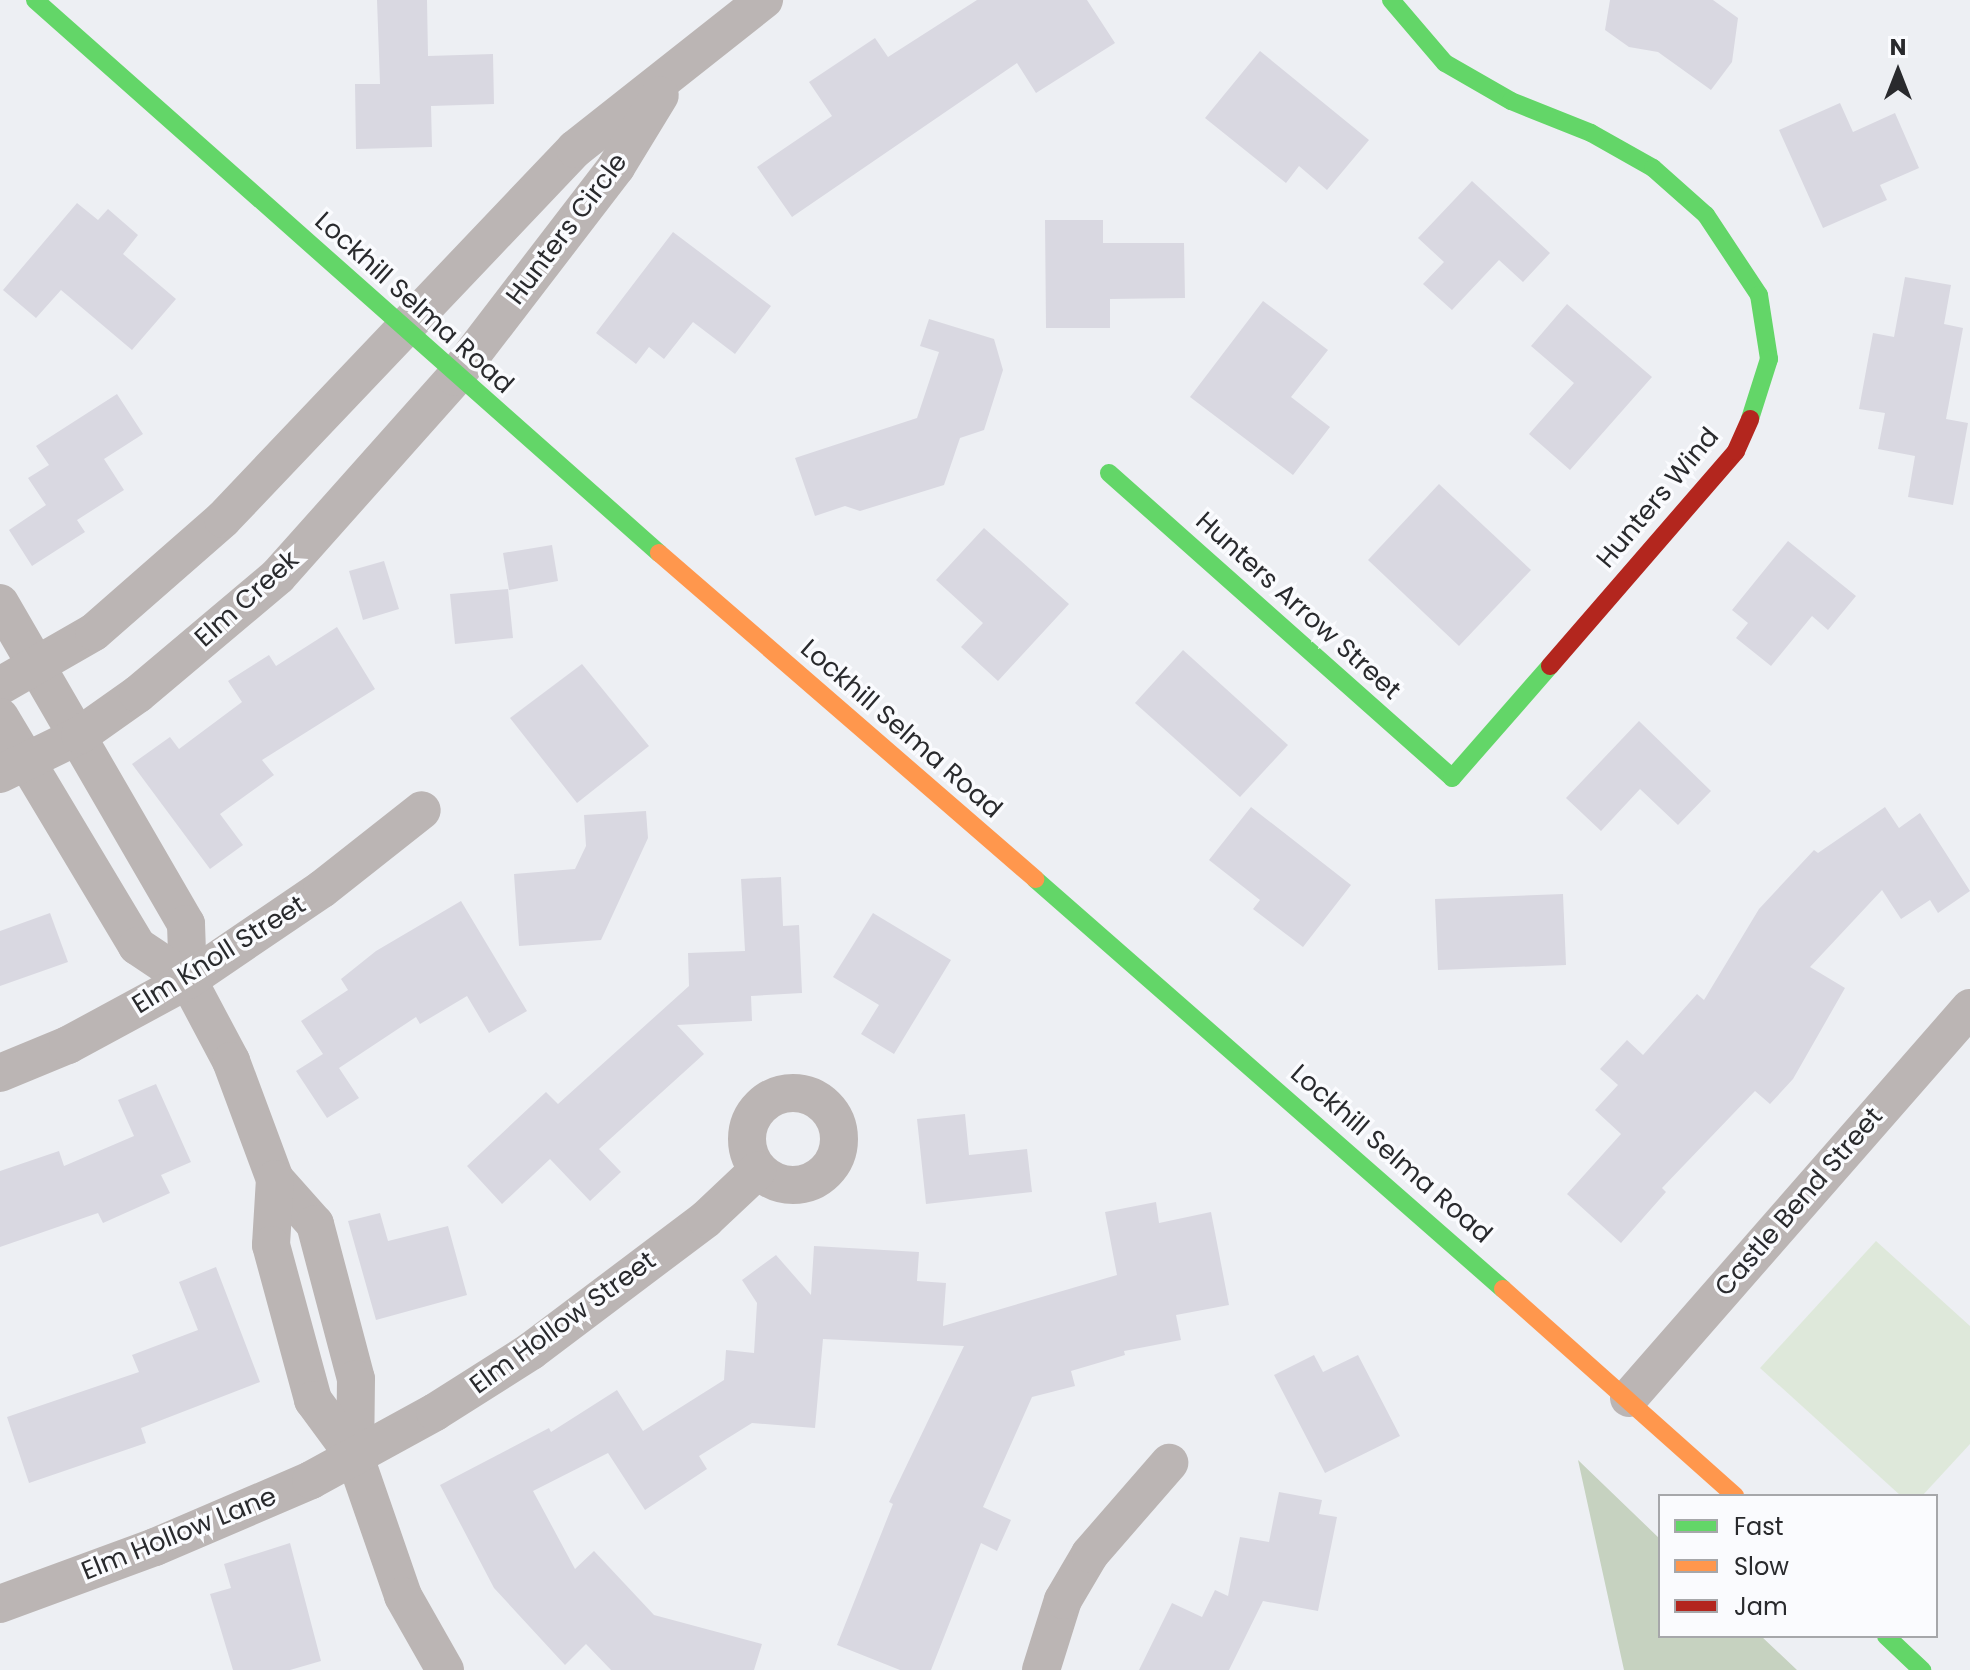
<!DOCTYPE html>
<style>
body{margin:0}
#map{position:relative;width:1970px;height:1670px;overflow:hidden;background:#edeff3;font-family:Poppins,sans-serif}
div>[style]{position:absolute}
.green>*{inset:0;background:#dee8da}
.forest>*{inset:0;background:#c6d2c0}
.building>*{inset:0;background:#d9d8e1}
.street>*{height:38px;margin:-19px;padding:0 19px;transform-origin:19px;border-radius:19px;background:#bbb5b4}
.street>.ring{margin:-19px;padding:0;box-sizing:content-box;background:none;border:38px solid #bbb5b4;border-radius:50%}
.fast>*{height:18px;margin:-9px;padding:0 9px;transform-origin:9px;border-radius:9px;background:#63d668}
.slow>*{height:18px;margin:-9px;padding:0 9px;transform-origin:9px;border-radius:9px;background:#ff974d}
.jam>*{height:18px;margin:-9px;padding:0 9px;transform-origin:9px;border-radius:9px;background:#b3261e}
span{translate:-50% -50%;white-space:nowrap;text-align:center;line-height:1.15;-webkit-text-stroke:7px #fafbfe;paint-order:stroke}
.street-label{font-size:26px;color:#292a2d}
.legend{position:absolute;left:1658px;top:1494px;width:280px;height:144px;box-sizing:border-box;background:#fafbfe;border:2px solid #a6a7aa;margin:0;padding:10px 14px;list-style:none;font-size:24px;color:#292a2d}
.legend li{display:flex;align-items:center;gap:16px;height:40px}
.legend b{width:40px;border:2px solid #a6a7aa}
.north{position:absolute;left:1858px;top:32px;width:80px;height:80px;-webkit-text-stroke:6px #fafbfe;paint-order:stroke;rotate:0deg;font-size:22px;font-weight:700;line-height:32px;text-align:center;color:#292a2d}
.north::after{content:'';display:block;margin:auto;width:28px;height:36px;background:#292a2d;clip-path:polygon(50% 0,100% 100%,50% 72%,0 100%)}
</style>
<div id="map">
<div class="green">
<i style="clip-path:polygon(1876px 1241px,1970px 1326px,1970px 1444px,1922px 1496px,1901px 1496px,1760px 1368px)"></i>
</div>
<div class="forest">
<i style="clip-path:polygon(1578px 1460px,1660px 1539px,1660px 1636px,1761px 1636px,1797px 1670px,1624px 1670px)"></i>
</div>
<div class="building">
<i style="clip-path:polygon(377px 0,427px 0,428px 56px,493px 54px,494px 104px,431px 106px,432px 147px,356px 149px,355px 84px,380px 84px)"></i>
<i style="clip-path:polygon(977px 0,1087px 0,1115px 43px,1036px 93px,1017px 63px,792px 217px,757px 167px,832px 116px,809px 82px,875px 38px,888px 57px)"></i>
<i style="clip-path:polygon(1610px 0,1713px 0,1738px 18px,1732px 62px,1711px 90px,1658px 52px,1629px 47px,1605px 30px)"></i>
<i style="clip-path:polygon(1260px 51px,1369px 140px,1327px 190px,1299px 166px,1286px 183px,1205px 118px)"></i>
<i style="clip-path:polygon(1840px 103px,1853px 132px,1895px 113px,1919px 168px,1880px 185px,1887px 200px,1823px 228px,1779px 130px)"></i>
<i style="clip-path:polygon(1472px 181px,1550px 253px,1523px 282px,1499px 260px,1452px 310px,1423px 284px,1444px 262px,1418px 238px)"></i>
<i style="clip-path:polygon(77px 203px,98px 220px,108px 209px,138px 235px,123px 254px,176px 299px,132px 350px,61px 290px,36px 318px,3px 290px)"></i>
<i style="clip-path:polygon(1045px 220px,1103px 220px,1103px 243px,1184px 243px,1185px 298px,1110px 299px,1110px 328px,1046px 328px)"></i>
<i style="clip-path:polygon(673px 232px,771px 306px,735px 354px,693px 322px,664px 359px,649px 347px,636px 364px,596px 333px)"></i>
<i style="clip-path:polygon(1905px 277px,1951px 285px,1944px 324px,1963px 328px,1946px 419px,1968px 423px,1953px 505px,1908px 497px,1915px 456px,1878px 449px,1885px 413px,1859px 409px,1873px 333px,1894px 337px)"></i>
<i style="clip-path:polygon(1263px 301px,1328px 350px,1291px 397px,1330px 427px,1293px 475px,1190px 397px)"></i>
<i style="clip-path:polygon(1567px 304px,1652px 377px,1570px 470px,1529px 434px,1574px 383px,1531px 346px)"></i>
<i style="clip-path:polygon(929px 319px,994px 339px,1003px 370px,984px 430px,960px 438px,944px 485px,860px 511px,845px 506px,815px 516px,795px 458px,917px 418px,939px 352px,920px 346px)"></i>
<i style="clip-path:polygon(117px 394px,143px 434px,104px 459px,124px 490px,77px 520px,85px 532px,32px 566px,9px 530px,46px 505px,28px 478px,49px 465px,36px 446px)"></i>
<i style="clip-path:polygon(1439px 484px,1531px 570px,1459px 646px,1368px 560px)"></i>
<i style="clip-path:polygon(984px 528px,1069px 604px,998px 681px,961px 647px,983px 623px,936px 580px)"></i>
<i style="clip-path:polygon(1788px 541px,1856px 596px,1828px 630px,1812px 616px,1771px 666px,1736px 638px,1748px 623px,1732px 610px)"></i>
<i style="clip-path:polygon(552px 545px,558px 581px,509px 590px,503px 553px)"></i>
<i style="clip-path:polygon(384px 561px,399px 609px,363px 620px,349px 571px)"></i>
<i style="clip-path:polygon(508px 589px,513px 638px,455px 644px,450px 594px)"></i>
<i style="clip-path:polygon(337px 627px,375px 689px,262px 760px,274px 775px,220px 814px,243px 845px,210px 869px,132px 764px,170px 737px,179px 749px,242px 702px,228px 681px,269px 655px,276px 666px)"></i>
<i style="clip-path:polygon(1183px 650px,1288px 745px,1240px 797px,1135px 703px)"></i>
<i style="clip-path:polygon(582px 664px,649px 746px,577px 803px,510px 718px)"></i>
<i style="clip-path:polygon(1639px 721px,1711px 791px,1678px 825px,1640px 789px,1601px 831px,1566px 798px)"></i>
<i style="clip-path:polygon(1251px 807px,1351px 885px,1303px 947px,1253px 909px,1260px 900px,1209px 860px)"></i>
<i style="clip-path:polygon(1885px 807px,1899px 828px,1920px 813px,1970px 891px,1938px 913px,1930px 900px,1901px 919px,1882px 890px,1810px 967px,1845px 988px,1793px 1079px,1770px 1104px,1755px 1091px,1662px 1188px,1666px 1192px,1621px 1243px,1567px 1194px,1621px 1134px,1595px 1110px,1618px 1085px,1600px 1069px,1627px 1040px,1643px 1055px,1697px 994px,1704px 1000px,1759px 909px,1814px 850px,1818px 853px)"></i>
<i style="clip-path:polygon(646px 811px,648px 838px,601px 940px,519px 946px,514px 874px,575px 869px,586px 846px,584px 815px)"></i>
<i style="clip-path:polygon(781px 877px,783px 926px,799px 925px,802px 993px,751px 996px,752px 1021px,677px 1025px,704px 1054px,599px 1149px,621px 1172px,590px 1201px,550px 1159px,502px 1204px,467px 1166px,546px 1092px,558px 1104px,689px 986px,688px 953px,745px 951px,741px 879px)"></i>
<i style="clip-path:polygon(1563px 894px,1566px 965px,1438px 970px,1435px 899px)"></i>
<i style="clip-path:polygon(461px 901px,527px 1011px,489px 1033px,467px 996px,420px 1024px,416px 1017px,339px 1068px,359px 1098px,327px 1118px,296px 1071px,323px 1054px,301px 1021px,348px 990px,341px 979px,376px 951px)"></i>
<i style="clip-path:polygon(50px 913px,68px 962px,0 986px,0 931px)"></i>
<i style="clip-path:polygon(873px 913px,951px 960px,894px 1054px,861px 1034px,879px 1005px,833px 977px)"></i>
<i style="clip-path:polygon(156px 1084px,191px 1162px,161px 1175px,170px 1193px,103px 1223px,98px 1213px,0 1247px,0 1171px,59px 1151px,64px 1166px,134px 1136px,118px 1100px)"></i>
<i style="clip-path:polygon(965px 1114px,969px 1155px,1027px 1149px,1032px 1192px,926px 1204px,917px 1119px)"></i>
<i style="clip-path:polygon(1156px 1202px,1159px 1223px,1211px 1212px,1229px 1305px,1176px 1315px,1181px 1340px,1124px 1351px,1125px 1355px,1071px 1371px,1075px 1386px,1032px 1397px,983px 1507px,1011px 1520px,997px 1551px,981px 1543px,931px 1670px,900px 1670px,837px 1645px,893px 1504px,889px 1502px,964px 1346px,823px 1339px,815px 1428px,752px 1423px,699px 1456px,707px 1469px,645px 1510px,608px 1453px,533px 1491px,575px 1569px,594px 1551px,654px 1615px,762px 1644px,754px 1670px,611px 1670px,586px 1644px,565px 1665px,494px 1588px,440px 1485px,549px 1428px,551px 1432px,617px 1390px,643px 1431px,724px 1380px,726px 1350px,754px 1353px,757px 1303px,742px 1280px,776px 1255px,811px 1295px,814px 1246px,919px 1252px,917px 1281px,946px 1283px,943px 1326px,1117px 1275px,1105px 1212px)"></i>
<i style="clip-path:polygon(380px 1213px,388px 1241px,448px 1226px,467px 1295px,376px 1320px,348px 1221px)"></i>
<i style="clip-path:polygon(216px 1267px,260px 1382px,141px 1428px,146px 1443px,29px 1483px,7px 1417px,139px 1372px,132px 1355px,198px 1330px,179px 1282px)"></i>
<i style="clip-path:polygon(1314px 1355px,1323px 1372px,1358px 1355px,1400px 1436px,1325px 1473px,1274px 1375px)"></i>
<i style="clip-path:polygon(1279px 1492px,1322px 1500px,1319px 1514px,1337px 1517px,1318px 1611px,1263px 1601px,1229px 1670px,1139px 1670px,1172px 1603px,1202px 1617px,1215px 1590px,1228px 1596px,1240px 1537px,1269px 1542px)"></i>
<i style="clip-path:polygon(290px 1543px,321px 1661px,290px 1670px,233px 1670px,210px 1594px,231px 1588px,224px 1564px)"></i>
</div>
<div class="street">
<i style="left:0;top:603px;width:371px;rotate:59.9deg"></i>
<i style="left:186px;top:924px;width:56px;rotate:88deg"></i>
<i style="left:188px;top:980px;width:92px;rotate:62deg"></i>
<i style="left:231px;top:1061px;width:126px;rotate:69.6deg"></i>
<i style="left:275px;top:1179px;width:60px;rotate:48.4deg"></i>
<i style="left:315px;top:1224px;width:160px;rotate:75.2deg"></i>
<i style="left:356px;top:1379px;width:78px;rotate:90.7deg"></i>
<i style="left:0;top:686px;width:108px;rotate:-29.9deg"></i>
<i style="left:94px;top:632px;width:171px;rotate:-41.2deg"></i>
<i style="left:223px;top:519px;width:511px;rotate:-46.43deg"></i>
<i style="left:575px;top:149px;width:241px;rotate:-38.3deg"></i>
<i style="left:0;top:717px;width:267px;rotate:59.1deg"></i>
<i style="left:137px;top:946px;width:61px;rotate:33.7deg"></i>
<i style="left:0;top:774px;width:89px;rotate:-26deg"></i>
<i style="left:80px;top:735px;width:71px;rotate:-35.3deg"></i>
<i style="left:138px;top:694px;width:183px;rotate:-40.1deg"></i>
<i style="left:278px;top:576px;width:266px;rotate:-48.3deg"></i>
<i style="left:455px;top:377px;width:265px;rotate:-52.5deg"></i>
<i style="left:616px;top:167px;width:84px;rotate:-58.6deg"></i>
<i style="left:0;top:1073px;width:74px;rotate:-22.4deg"></i>
<i style="left:68px;top:1045px;width:136px;rotate:-28.4deg"></i>
<i style="left:188px;top:980px;width:162px;rotate:-34.2deg"></i>
<i style="left:322px;top:889px;width:127px;rotate:-38.3deg"></i>
<i class="ring" style="left:747px;top:1093px;width:54px;height:54px"></i>
<i style="left:275px;top:1179px;width:66px;rotate:93.5deg"></i>
<i style="left:271px;top:1245px;width:161px;rotate:74.8deg"></i>
<i style="left:313px;top:1400px;width:71px;rotate:53.6deg"></i>
<i style="left:355px;top:1457px;width:147px;rotate:70.9deg"></i>
<i style="left:403px;top:1596px;width:85px;rotate:60.4deg"></i>
<i style="left:1629px;top:1398px;width:518px;rotate:-48.83deg"></i>
<i style="left:0;top:1604px;width:165px;rotate:-20.2deg"></i>
<i style="left:155px;top:1547px;width:170px;rotate:-23.2deg"></i>
<i style="left:311px;top:1480px;width:141px;rotate:-28.7deg"></i>
<i style="left:435px;top:1412px;width:114px;rotate:-32.4deg"></i>
<i style="left:531px;top:1351px;width:219px;rotate:-37deg"></i>
<i style="left:706px;top:1219px;width:71px;rotate:-43.3deg"></i>
<i style="left:1041px;top:1670px;width:73px;rotate:-72.6deg"></i>
<i style="left:1063px;top:1600px;width:53px;rotate:-59.6deg"></i>
<i style="left:1090px;top:1554px;width:121px;rotate:-49deg"></i>
</div>
<div class="fast">
<i style="left:35px;top:0;width:834px;rotate:41.55deg"></i>
<i style="left:1391px;top:0;width:83px;rotate:49.4deg"></i>
<i style="left:1445px;top:63px;width:76px;rotate:29.9deg"></i>
<i style="left:1511px;top:101px;width:86px;rotate:21.8deg"></i>
<i style="left:1591px;top:133px;width:71px;rotate:29.4deg"></i>
<i style="left:1653px;top:168px;width:71px;rotate:41.6deg"></i>
<i style="left:1706px;top:215px;width:96px;rotate:56.5deg"></i>
<i style="left:1759px;top:295px;width:65px;rotate:81.1deg"></i>
<i style="left:1769px;top:359px;width:63px;rotate:107.6deg"></i>
<i style="left:1109px;top:473px;width:459px;rotate:41.6deg"></i>
<i style="left:1452px;top:778px;width:149px;rotate:-48.8deg"></i>
<i style="left:1035px;top:879px;width:622px;rotate:41.22deg"></i>
<i style="left:1886px;top:1636px;width:50px;rotate:43.4deg"></i>
</div>
<div class="slow">
<i style="left:659px;top:553px;width:498px;rotate:40.9deg"></i>
<i style="left:1503px;top:1289px;width:311px;rotate:41.7deg"></i>
</div>
<div class="jam">
<i style="left:1550px;top:666px;width:284px;rotate:-49.1deg"></i>
<i style="left:1736px;top:451px;width:35px;rotate:-66deg"></i>
</div>
<div class="street-label">
<span style="left:567px;top:229px;rotate:-53deg">Hunters Circle</span>
<span style="left:414px;top:303px;rotate:42deg">Lockhill Selma Road</span>
<span style="left:1658px;top:498px;rotate:-50deg">Hunters Wind</span>
<span style="left:247px;top:599px;rotate:-42deg">Elm Creek</span>
<span style="left:1298px;top:606px;rotate:42deg">Hunters Arrow Street</span>
<span style="left:901px;top:729px;rotate:41deg">Lockhill Selma Road</span>
<span style="left:219px;top:955px;rotate:-32deg">Elm Knoll Street</span>
<span style="left:1391px;top:1154px;rotate:41deg">Lockhill Selma Road</span>
<span style="left:1799px;top:1202px;rotate:-49deg">Castle Bend Street</span>
<span style="left:563px;top:1323px;rotate:-36deg">Elm Hollow Street</span>
<span style="left:179px;top:1534px;rotate:-22deg">Elm Hollow Lane</span>
</div>
<ul class="legend">
<li><b style="height:10px;background:#63d668"></b>Fast</li>
<li><b style="height:10px;background:#ff974d"></b>Slow</li>
<li><b style="height:10px;background:#b3261e"></b>Jam</li>
</ul>
<div class="north">N</div>
</div>
